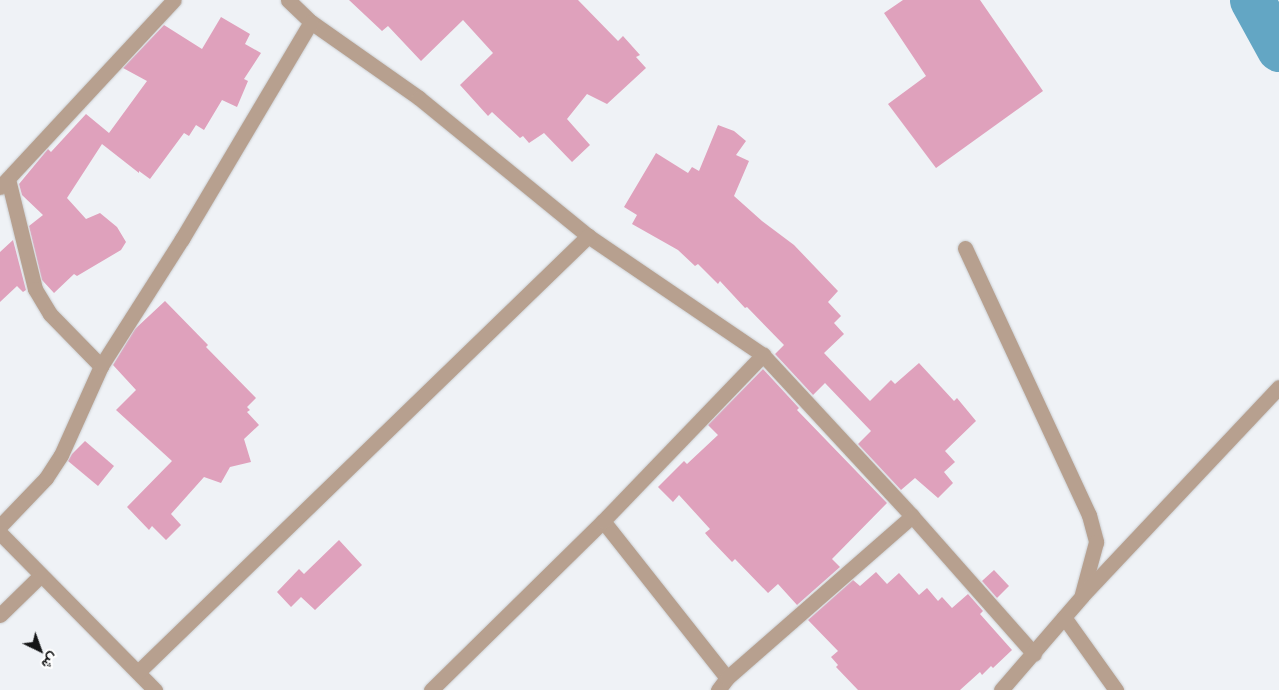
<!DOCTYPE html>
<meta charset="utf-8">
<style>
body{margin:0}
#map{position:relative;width:1279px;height:690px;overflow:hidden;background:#eff2f6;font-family:Quicksand,Vazirmatn,sans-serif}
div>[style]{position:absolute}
.river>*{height:45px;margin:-22.5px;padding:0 22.5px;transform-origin:22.5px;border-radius:22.5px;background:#63a6c4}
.building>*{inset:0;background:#dfa1bc}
.roads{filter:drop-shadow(0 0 1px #cccfd2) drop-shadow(0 0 1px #cccfd2)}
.minor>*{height:15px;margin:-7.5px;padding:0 7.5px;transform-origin:7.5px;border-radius:7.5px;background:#b7a08f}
span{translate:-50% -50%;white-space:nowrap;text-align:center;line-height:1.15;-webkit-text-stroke:4.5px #fff;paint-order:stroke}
.north{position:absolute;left:15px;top:625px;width:50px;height:50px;-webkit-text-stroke:4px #fff;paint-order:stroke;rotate:138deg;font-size:14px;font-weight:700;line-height:20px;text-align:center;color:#151617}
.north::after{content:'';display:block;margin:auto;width:18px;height:22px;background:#151617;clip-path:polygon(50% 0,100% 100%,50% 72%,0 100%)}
</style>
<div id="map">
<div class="river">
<i style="left:1252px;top:0;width:56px;rotate:61.1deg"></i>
</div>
<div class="building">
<i style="clip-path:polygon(349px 0,578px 0,618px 41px,623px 36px,640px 55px,636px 57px,646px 68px,607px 104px,587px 94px,567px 119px,590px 145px,572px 162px,544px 133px,529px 143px,523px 136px,520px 138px,492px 112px,488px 116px,460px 85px,493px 53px,463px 20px,421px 61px,388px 26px,382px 31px)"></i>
<i style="clip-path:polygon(903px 0,980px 0,1043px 91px,936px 168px,888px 104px,926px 76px,884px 13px)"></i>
<i style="clip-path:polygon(221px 17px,250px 34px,245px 44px,261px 53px,244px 79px,248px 81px,237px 107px,222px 100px,204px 130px,196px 125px,189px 136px,184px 133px,150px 179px,139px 171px,139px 173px,102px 144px,67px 198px,86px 219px,100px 213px,117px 227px,126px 242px,121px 250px,77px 276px,74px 274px,54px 293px,42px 280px,29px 226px,43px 215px,22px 195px,19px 184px,48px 149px,51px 152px,86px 114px,109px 133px,147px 81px,123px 68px,164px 25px,202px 49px)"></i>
<i style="clip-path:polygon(718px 125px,734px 131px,746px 141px,736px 155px,749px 161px,734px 196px,762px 221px,794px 245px,838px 291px,828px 302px,841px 316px,834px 323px,844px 334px,824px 353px,870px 401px,891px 380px,895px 384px,919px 363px,954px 401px,957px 398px,976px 421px,945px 451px,955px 462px,944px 472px,953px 483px,938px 498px,915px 478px,901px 490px,858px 444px,871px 431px,825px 383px,813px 395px,775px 354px,784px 345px,747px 307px,745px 308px,720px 281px,718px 284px,698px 264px,695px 266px,678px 250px,632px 224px,637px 215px,624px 207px,656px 153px,688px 173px,692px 167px,699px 171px)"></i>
<i style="clip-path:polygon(13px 240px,26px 290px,23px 292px,17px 286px,0 302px,0 252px)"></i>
<i style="clip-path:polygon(165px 301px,208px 345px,206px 347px,256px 398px,247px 407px,250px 410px,247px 412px,259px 425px,244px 439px,251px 462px,230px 467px,221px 483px,204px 477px,171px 514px,181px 525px,166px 540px,152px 526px,149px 530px,127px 507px,172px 461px,116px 410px,136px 390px,113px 365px,135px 329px)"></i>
<i style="clip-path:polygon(763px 369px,799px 408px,797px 410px,887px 503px,832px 559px,840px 567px,797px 605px,778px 584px,768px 593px,735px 559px,732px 562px,711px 540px,705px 533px,710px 529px,679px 495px,673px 502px,658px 487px,684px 461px,687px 464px,718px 435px,708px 425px)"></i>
<i style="clip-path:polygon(85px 441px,114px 466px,98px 486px,68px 461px,72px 454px)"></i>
<i style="clip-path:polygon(339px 540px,362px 565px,315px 610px,301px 597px,291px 607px,277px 592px,299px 569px,304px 574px)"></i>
<i style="clip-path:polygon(994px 570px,1009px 586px,997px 598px,982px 581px)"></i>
<i style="clip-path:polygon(876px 572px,887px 584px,899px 573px,919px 595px,927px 588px,938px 601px,942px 597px,952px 608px,968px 594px,983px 611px,980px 614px,1012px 650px,993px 668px,991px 666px,982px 675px,980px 672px,960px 690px,858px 690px,836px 667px,838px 665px,831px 657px,838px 651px,808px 620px,853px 580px,860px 586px)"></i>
</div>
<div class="roads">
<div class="minor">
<i style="left:288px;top:0;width:32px;rotate:44deg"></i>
<i style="left:311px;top:22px;width:132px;rotate:35.1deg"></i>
<i style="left:419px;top:98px;width:218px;rotate:39.2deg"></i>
<i style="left:588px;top:236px;width:212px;rotate:34.2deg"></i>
<i style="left:763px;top:355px;width:219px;rotate:47.2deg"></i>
<i style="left:912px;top:516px;width:184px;rotate:48.5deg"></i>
<i style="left:8px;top:179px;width:113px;rotate:76.2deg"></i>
<i style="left:35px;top:289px;width:29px;rotate:59deg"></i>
<i style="left:50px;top:314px;width:73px;rotate:45.6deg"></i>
<i style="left:0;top:187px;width:255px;rotate:-47.1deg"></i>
<i style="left:965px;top:248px;width:294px;rotate:65.1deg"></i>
<i style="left:1089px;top:515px;width:28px;rotate:75deg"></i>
<i style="left:1096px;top:542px;width:54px;rotate:105.1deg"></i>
<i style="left:603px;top:521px;width:200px;rotate:51.7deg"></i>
<i style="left:0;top:526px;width:66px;rotate:-46.2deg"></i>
<i style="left:46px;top:478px;width:27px;rotate:-57deg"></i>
<i style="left:61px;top:455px;width:98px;rotate:-65.8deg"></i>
<i style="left:101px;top:366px;width:151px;rotate:-57.5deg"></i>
<i style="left:182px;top:239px;width:252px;rotate:-59.3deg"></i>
<i style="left:0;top:533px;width:221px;rotate:45.4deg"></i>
<i style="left:0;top:615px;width:56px;rotate:-44.3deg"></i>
<i style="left:1064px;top:617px;width:90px;rotate:54.5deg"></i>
<i style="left:138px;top:672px;width:627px;rotate:-44.09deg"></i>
<i style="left:431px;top:690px;width:241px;rotate:-44.5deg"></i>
<i style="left:603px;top:521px;width:231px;rotate:-46.1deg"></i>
<i style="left:718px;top:690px;width:15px;rotate:-53deg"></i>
<i style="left:727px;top:678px;width:246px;rotate:-41.2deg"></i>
<i style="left:1001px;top:690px;width:124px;rotate:-49.2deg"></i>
<i style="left:1082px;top:596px;width:287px;rotate:-46.7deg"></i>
</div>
</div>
<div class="north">ش</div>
</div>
